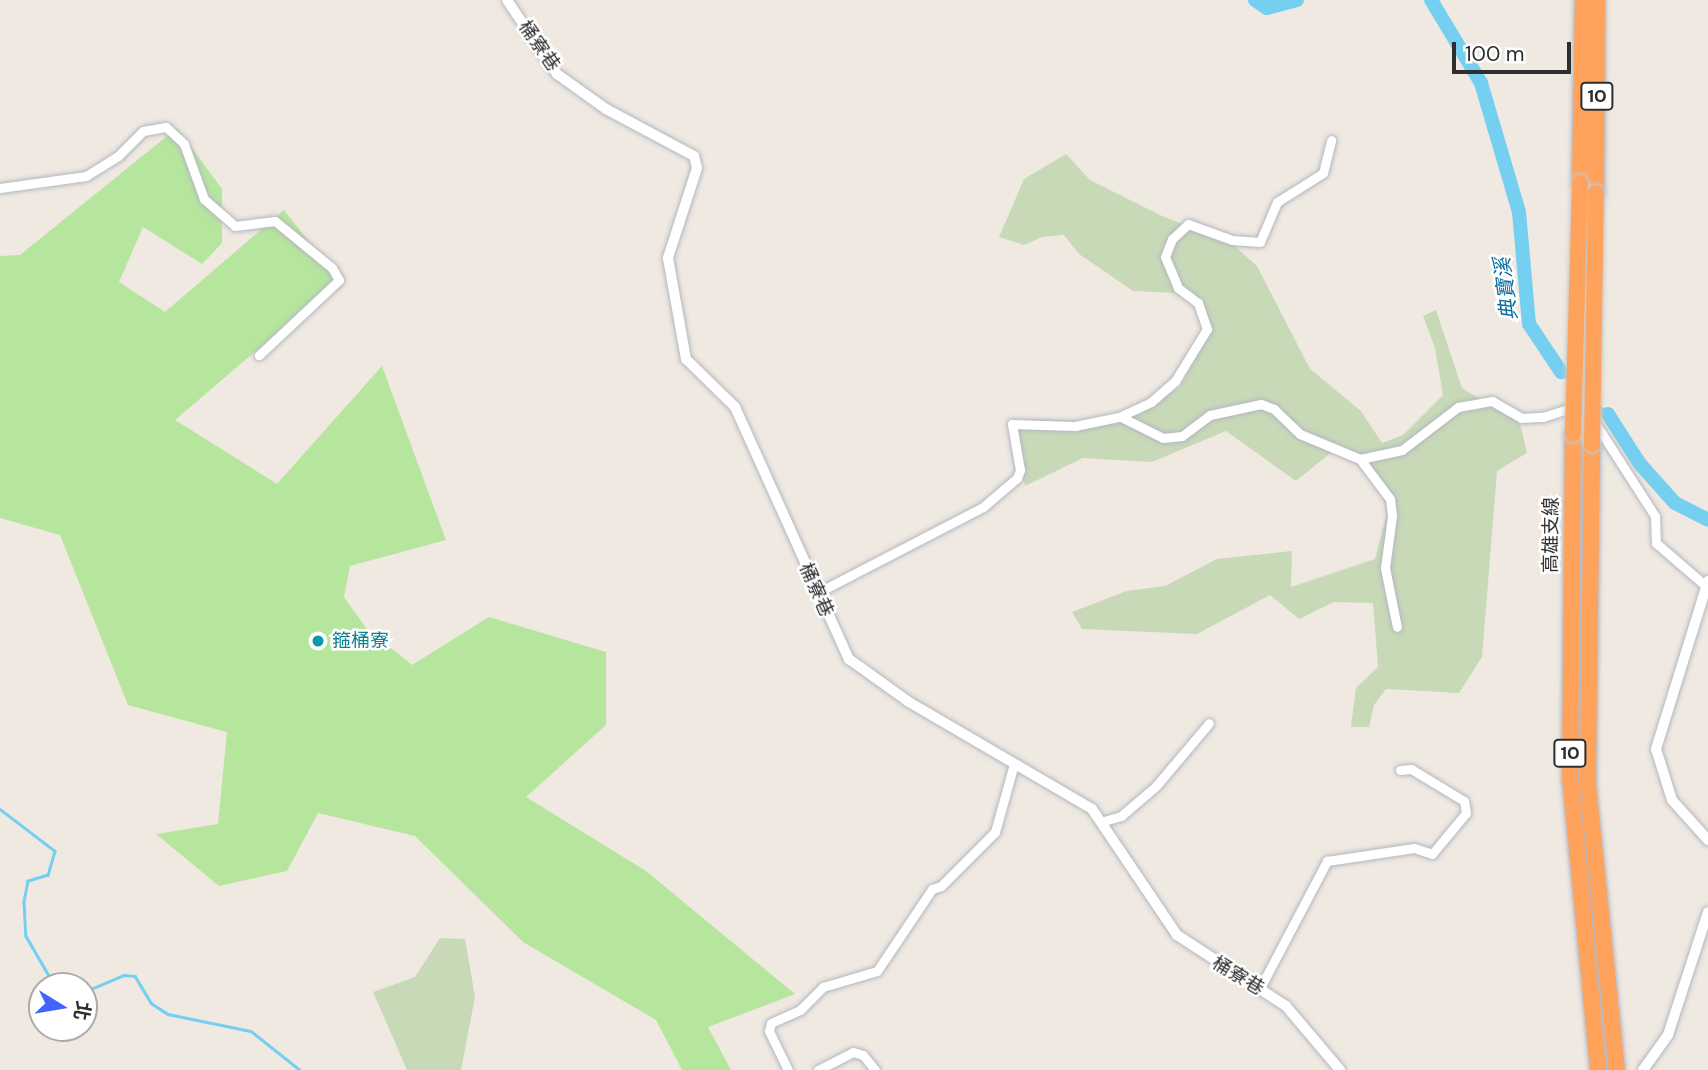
<!DOCTYPE html>
<meta charset="utf-8">
<style>
body{margin:0}
#map{position:relative;width:1708px;height:1070px;overflow:hidden;background:#efe9e1;font-family:"DM Sans","Noto Sans TC",sans-serif}
div>[style]{position:absolute}
.green>*{inset:0;background:#b6e59e}
.cemetery>*{inset:0;background:#c8d9b8}
.stream>*{height:2.5px;margin:-1.25px;padding:0 1.25px;transform-origin:1.25px;border-radius:1.25px;background:#75cff0}
.river>*{height:14px;margin:-7px;padding:0 7px;transform-origin:7px;border-radius:7px;background:#75cff0}
.roads{filter:drop-shadow(0 0 2px #b4b7c1) drop-shadow(0 0 2px #b4b7c1)}
.minor>*{height:9px;margin:-4.5px;padding:0 4.5px;transform-origin:4.5px;border-radius:4.5px;background:#fff}
.tertiary>*{height:10px;margin:-5px;padding:0 5px;transform-origin:5px;border-radius:5px;background:#fff}
.motorway>*{height:16px;margin:-8px;padding:0 8px;transform-origin:8px;border-radius:8px;background:#ffa35c}
.bridges{filter:drop-shadow(0 0 2px #c9c9c9) drop-shadow(0 0 2px #c9c9c9)}
.motorway-bridge>*{height:16px;margin:-8px;padding:0 8px;transform-origin:8px;border-radius:8px;background:#ffa35c}
.dots>*{width:19px;height:19px;translate:-50% -50%;box-sizing:border-box;border:4px solid #fff;border-radius:50%}
span{translate:-50% -50%;white-space:nowrap;text-align:center;line-height:1.15;-webkit-text-stroke:5px #fff;paint-order:stroke}
.shield-label span{padding:2px 5px;background:#fff;border:2px solid;border-radius:5px;-webkit-text-stroke-width:0}
.shield-label{font-size:18px;color:#2e2e2e;font-weight:700}
.street-label{font-size:19px;color:#2e2e2e}
.culture-label{font-size:19px;color:#0d838f}
.left{translate:0 -50%;text-align:left}
.water-label{font-size:21px;color:#0d6fa3;font-style:italic}
.north{position:absolute;left:28px;top:972px;width:70px;height:70px;box-sizing:border-box;background:#fff;border:2px solid #ababab;border-radius:50%;rotate:101deg;font-size:19px;font-weight:700;line-height:28px;text-align:center;color:#2e2e2e}
.north::after{content:'';display:block;margin:auto;width:24px;height:32px;background:#4264fb;clip-path:polygon(50% 0,100% 100%,50% 72%,0 100%)}
.scale{position:absolute;left:1452px;top:42px;width:119px;height:32px;box-sizing:border-box;border:4px solid #2e2e2e;border-top:0;padding-left:9px;font-size:21px;line-height:24px;white-space:nowrap;color:#2e2e2e;-webkit-text-stroke:5px #fff;paint-order:stroke}
</style>
<div id="map">
<div class="green">
<i style="clip-path:polygon(177px 128px,222px 189px,222px 243px,202px 264px,143px 227px,119px 282px,165px 312px,284px 210px,339px 280px,175px 420px,277px 484px,382px 366px,446px 540px,350px 566px,344px 597px,366px 628px,412px 665px,489px 617px,606px 652px,606px 725px,526px 797px,646px 871px,795px 994px,708px 1027px,731px 1070px,682px 1070px,656px 1020px,523px 942px,415px 836px,318px 813px,287px 871px,219px 886px,156px 834px,218px 824px,227px 732px,128px 705px,60px 535px,0 518px,0 256px,20px 255px)"></i>
</div>
<div class="cemetery">
<i style="clip-path:polygon(1066px 154px,1090px 180px,1162px 216px,1230px 242px,1257px 266px,1310px 369px,1361px 411px,1382px 443px,1403px 435px,1443px 395px,1435px 348px,1423px 316px,1436px 310px,1462px 388px,1520px 423px,1527px 453px,1497px 471px,1482px 657px,1459px 693px,1386px 689px,1374px 705px,1369px 727px,1351px 727px,1356px 688px,1378px 667px,1373px 603px,1334px 602px,1299px 619px,1270px 595px,1197px 634px,1082px 629px,1072px 612px,1127px 591px,1165px 586px,1217px 559px,1292px 551px,1291px 587px,1375px 559px,1387px 514px,1382px 488px,1339px 446px,1296px 481px,1226px 431px,1152px 462px,1083px 458px,1025px 486px,1012px 433px,1033px 419px,1079px 421px,1145px 409px,1180px 387px,1200px 350px,1206px 322px,1192px 294px,1133px 291px,1079px 254px,1064px 235px,1042px 237px,1024px 245px,999px 237px,1024px 179px)"></i>
<i style="clip-path:polygon(440px 938px,465px 939px,475px 997px,461px 1070px,407px 1070px,373px 992px,415px 977px)"></i>
</div>
<div class="stream">
<i style="left:1561px;top:372px;width:11px;rotate:41deg"></i>
<i style="left:1600px;top:407px;width:11px;rotate:41deg"></i>
<i style="left:0;top:809px;width:69px;rotate:37.4deg"></i>
<i style="left:55px;top:851px;width:25px;rotate:106deg"></i>
<i style="left:48px;top:875px;width:21px;rotate:163deg"></i>
<i style="left:28px;top:881px;width:21px;rotate:101deg"></i>
<i style="left:24px;top:902px;width:34px;rotate:87deg"></i>
<i style="left:26px;top:936px;width:58px;rotate:59.9deg"></i>
<i style="left:84px;top:992px;width:43px;rotate:-23deg"></i>
<i style="left:124px;top:975px;width:11px;rotate:5deg"></i>
<i style="left:135px;top:976px;width:31px;rotate:59deg"></i>
<i style="left:151px;top:1003px;width:20px;rotate:33deg"></i>
<i style="left:168px;top:1014px;width:85px;rotate:11.6deg"></i>
<i style="left:251px;top:1031px;width:63px;rotate:38.5deg"></i>
</div>
<div class="river">
<i style="left:1255px;top:0;width:14px;rotate:34deg"></i>
<i style="left:1267px;top:8px;width:31px;rotate:-15deg"></i>
<i style="left:1431px;top:0;width:97px;rotate:58.9deg"></i>
<i style="left:1481px;top:83px;width:134px;rotate:73.6deg"></i>
<i style="left:1519px;top:212px;width:112px;rotate:84.9deg"></i>
<i style="left:1529px;top:324px;width:58px;rotate:56.3deg"></i>
<i style="left:1608px;top:414px;width:59px;rotate:57.4deg"></i>
<i style="left:1640px;top:464px;width:52px;rotate:48.1deg"></i>
<i style="left:1675px;top:503px;width:37px;rotate:27deg"></i>
</div>
<div class="roads">
<div class="minor">
<i style="left:0;top:188px;width:87px;rotate:-7.9deg"></i>
<i style="left:86px;top:176px;width:38px;rotate:-32deg"></i>
<i style="left:118px;top:156px;width:35px;rotate:-45deg"></i>
<i style="left:143px;top:131px;width:23px;rotate:-10deg"></i>
<i style="left:166px;top:127px;width:25px;rotate:43deg"></i>
<i style="left:184px;top:144px;width:59px;rotate:70deg"></i>
<i style="left:204px;top:199px;width:41px;rotate:41.1deg"></i>
<i style="left:235px;top:226px;width:40px;rotate:-7.1deg"></i>
<i style="left:275px;top:221px;width:74px;rotate:39.5deg"></i>
<i style="left:332px;top:268px;width:14px;rotate:60deg"></i>
<i style="left:339px;top:280px;width:110px;rotate:136.8deg"></i>
<i style="left:1121px;top:417px;width:47px;rotate:26.6deg"></i>
<i style="left:1163px;top:438px;width:19px;rotate:-6deg"></i>
<i style="left:1182px;top:436px;width:35px;rotate:-37deg"></i>
<i style="left:1210px;top:415px;width:52px;rotate:-12.2deg"></i>
<i style="left:1261px;top:404px;width:14px;rotate:21deg"></i>
<i style="left:1274px;top:409px;width:36px;rotate:44deg"></i>
<i style="left:1300px;top:434px;width:65px;rotate:22.6deg"></i>
<i style="left:1360px;top:459px;width:43px;rotate:-12.1deg"></i>
<i style="left:1402px;top:450px;width:71px;rotate:-37.5deg"></i>
<i style="left:1458px;top:407px;width:35px;rotate:-10deg"></i>
<i style="left:1492px;top:401px;width:34px;rotate:30deg"></i>
<i style="left:1521px;top:418px;width:22px;rotate:-3deg"></i>
<i style="left:1543px;top:417px;width:42px;rotate:-18deg"></i>
<i style="left:1583px;top:404px;width:133px;rotate:57.3deg"></i>
<i style="left:1655px;top:516px;width:27px;rotate:88deg"></i>
<i style="left:1656px;top:543px;width:67px;rotate:40.8deg"></i>
<i style="left:1360px;top:459px;width:50px;rotate:53.1deg"></i>
<i style="left:1390px;top:499px;width:17px;rotate:83deg"></i>
<i style="left:1392px;top:516px;width:52px;rotate:97.7deg"></i>
<i style="left:1385px;top:568px;width:60px;rotate:78.5deg"></i>
<i style="left:817px;top:593px;width:187px;rotate:-27.4deg"></i>
<i style="left:983px;top:507px;width:45px;rotate:-40.5deg"></i>
<i style="left:1017px;top:478px;width:9px;rotate:-69deg"></i>
<i style="left:1020px;top:470px;width:47px;rotate:-99.9deg"></i>
<i style="left:1012px;top:424px;width:63px;rotate:1.8deg"></i>
<i style="left:1075px;top:426px;width:45px;rotate:-11.6deg"></i>
<i style="left:1119px;top:417px;width:35px;rotate:-25deg"></i>
<i style="left:1151px;top:402px;width:32px;rotate:-41deg"></i>
<i style="left:1175px;top:381px;width:61px;rotate:-58.4deg"></i>
<i style="left:1207px;top:329px;width:28px;rotate:-109deg"></i>
<i style="left:1198px;top:303px;width:25px;rotate:-143deg"></i>
<i style="left:1178px;top:288px;width:18px;rotate:-112deg"></i>
<i style="left:1171px;top:271px;width:15px;rotate:-113deg"></i>
<i style="left:1165px;top:257px;width:19px;rotate:-69deg"></i>
<i style="left:1172px;top:239px;width:22px;rotate:-43deg"></i>
<i style="left:1188px;top:224px;width:47px;rotate:20deg"></i>
<i style="left:1232px;top:240px;width:28px;rotate:4deg"></i>
<i style="left:1260px;top:242px;width:43px;rotate:-67deg"></i>
<i style="left:1277px;top:202px;width:54px;rotate:-32.2deg"></i>
<i style="left:1323px;top:173px;width:34px;rotate:-76deg"></i>
<i style="left:1104px;top:821px;width:18px;rotate:-16deg"></i>
<i style="left:1121px;top:816px;width:46px;rotate:-40.6deg"></i>
<i style="left:1156px;top:786px;width:82px;rotate:-49.9deg"></i>
<i style="left:1260px;top:988px;width:144px;rotate:-62.2deg"></i>
<i style="left:1327px;top:861px;width:88px;rotate:-8.5deg"></i>
<i style="left:1414px;top:848px;width:19px;rotate:18deg"></i>
<i style="left:1432px;top:854px;width:53px;rotate:-50.3deg"></i>
<i style="left:1466px;top:813px;width:12px;rotate:-99deg"></i>
<i style="left:1464px;top:801px;width:62px;rotate:-148.9deg"></i>
<i style="left:1411px;top:769px;width:11px;rotate:175deg"></i>
<i style="left:788px;top:1070px;width:43px;rotate:-116deg"></i>
<i style="left:769px;top:1031px;width:8px;rotate:-76deg"></i>
<i style="left:771px;top:1023px;width:32px;rotate:-24deg"></i>
<i style="left:800px;top:1010px;width:33px;rotate:-45deg"></i>
<i style="left:823px;top:987px;width:56px;rotate:-16.5deg"></i>
<i style="left:877px;top:971px;width:99px;rotate:-56.1deg"></i>
<i style="left:932px;top:889px;width:9px;rotate:-18deg"></i>
<i style="left:941px;top:886px;width:76px;rotate:-45deg"></i>
<i style="left:995px;top:832px;width:71px;rotate:-74.4deg"></i>
<i style="left:818px;top:1070px;width:39px;rotate:-27deg"></i>
<i style="left:853px;top:1052px;width:10px;rotate:17deg"></i>
<i style="left:863px;top:1055px;width:19px;rotate:51deg"></i>
</div>
<div class="tertiary">
<i style="left:507px;top:0;width:89px;rotate:56deg"></i>
<i style="left:557px;top:74px;width:60px;rotate:35.5deg"></i>
<i style="left:606px;top:109px;width:100px;rotate:28.1deg"></i>
<i style="left:694px;top:156px;width:12px;rotate:76deg"></i>
<i style="left:697px;top:168px;width:95px;rotate:107.9deg"></i>
<i style="left:668px;top:258px;width:103px;rotate:79.9deg"></i>
<i style="left:686px;top:359px;width:69px;rotate:44.4deg"></i>
<i style="left:735px;top:407px;width:277px;rotate:65.7deg"></i>
<i style="left:849px;top:659px;width:74px;rotate:35.6deg"></i>
<i style="left:909px;top:702px;width:212px;rotate:30.3deg"></i>
<i style="left:1092px;top:809px;width:152px;rotate:56deg"></i>
<i style="left:1177px;top:935px;width:130px;rotate:33.1deg"></i>
<i style="left:1286px;top:1006px;width:84px;rotate:49.8deg"></i>
<i style="left:1708px;top:581px;width:176px;rotate:107.2deg"></i>
<i style="left:1656px;top:749px;width:53px;rotate:72.6deg"></i>
<i style="left:1672px;top:800px;width:54px;rotate:48deg"></i>
<i style="left:1643px;top:1070px;width:43px;rotate:-54.5deg"></i>
<i style="left:1668px;top:1035px;width:129px;rotate:-72deg"></i>
</div>
<div class="motorway">
<i style="left:1580px;top:183px;width:183px;rotate:-89.1deg"></i>
<i style="left:1596px;top:193px;width:193px;rotate:-89.7deg"></i>
<i style="left:1573px;top:434px;width:343px;rotate:90.5deg"></i>
<i style="left:1570px;top:777px;width:294px;rotate:84.5deg"></i>
<i style="left:1592px;top:444px;width:342px;rotate:90.7deg"></i>
<i style="left:1588px;top:786px;width:285px;rotate:84.2deg"></i>
</div>
</div>
<div class="bridges">
<div class="motorway-bridge">
<i style="left:1573px;top:434px;width:251px;rotate:-88.4deg"></i>
<i style="left:1592px;top:444px;width:251px;rotate:-89.1deg"></i>
</div>
</div>
<div class="dots">
<i style="left:318px;top:641px;background:#0f9aa8"></i>
</div>
<div class="shield-label">
<span style="left:1597px;top:96px">10</span>
<span style="left:1570px;top:753px">10</span>
</div>
<div class="street-label">
<span style="left:539px;top:46px;rotate:55deg">桶寮巷</span>
<span style="left:1551px;top:535px;rotate:-90deg">高雄支線</span>
<span style="left:816px;top:590px;rotate:66deg">桶寮巷</span>
<span style="left:1238px;top:976px;rotate:31deg">桶寮巷</span>
</div>
<div class="culture-label">
<span class="left" style="left:332px;top:641px">箍桶寮</span>
</div>
<div class="water-label">
<span style="left:1506px;top:289px;rotate:-97deg">典寶溪</span>
</div>
<div class="north">北</div>
<div class="scale">100 m</div>
</div>
